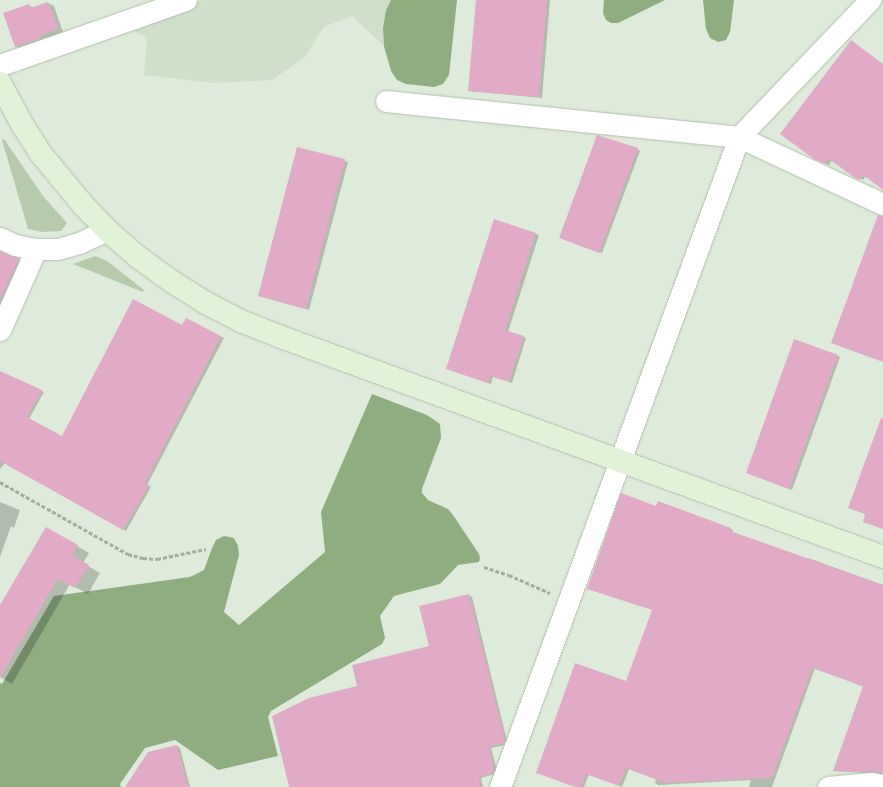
<!DOCTYPE html>
<style>
body{margin:0}
#map{position:relative;width:883px;height:787px;overflow:hidden;background:#dfebda;font-family:Barlow,sans-serif}
div>[style]{position:absolute}
.built>*{inset:0;background:#cfdfc9}
.green>*{inset:0;background:#b6cbac}
.forest>*{inset:0;background:#8eae80}
.shadow>*{inset:0;background:#0003}
.building>*{inset:0;background:#e1aac6}
.path>*{height:2.5px;margin-top:-1.25px;transform-origin:0;background:repeating-linear-gradient(90deg,#a3ac9f 0 4px,transparent 0 6px)}
.roads{filter:drop-shadow(0 0 1px #b3beae) drop-shadow(0 0 1px #b3beae)}
.street>*{height:21px;margin:-10.5px;padding:0 10.5px;transform-origin:10.5px;border-radius:10.5px;background:#fff}
.secondary>*{height:22px;margin:-11px;padding:0 11px;transform-origin:11px;border-radius:11px;background:#e1f3d7}
span{translate:-50% -50%;white-space:nowrap;text-align:center;line-height:1.15;-webkit-text-stroke:4px #fff;paint-order:stroke}
</style>
<div id="map">
<div class="built">
<i style="clip-path:polygon(204px 0,391px 0,386px 10px,383px 27px,384px 46px,352px 16px,324px 27px,304px 58px,272px 80px,213px 83px,144px 75px,147px 38px,127px 27px)"></i>
</div>
<div class="green">
<i style="clip-path:polygon(4px 139px,43px 196px,67px 223px,61px 231px,43px 232px,28px 229px,2px 140px)"></i>
<i style="clip-path:polygon(95px 256px,107px 261px,144px 290px,143px 292px,73px 264px)"></i>
</div>
<div class="forest">
<i style="clip-path:polygon(391px 0,457px 0,449px 75px,443px 84px,434px 87px,406px 84px,397px 80px,391px 71px,384px 46px,383px 28px,386px 10px)"></i>
<i style="clip-path:polygon(604px 0,665px 0,618px 23px,611px 23px,606px 20px,603px 13px)"></i>
<i style="clip-path:polygon(703px 0,734px 0,730px 32px,726px 40px,718px 42px,710px 38px,706px 29px)"></i>
<i style="clip-path:polygon(372px 394px,427px 415px,440px 424px,441px 438px,422px 489px,422px 493px,428px 500px,448px 509px,453px 515px,479px 554px,480px 558px,479px 562px,458px 565px,440px 584px,394px 596px,380px 616px,385px 638px,382px 644px,271px 711px,268px 717px,278px 756px,218px 770px,175px 740px,145px 748px,120px 784px,121px 787px,0 787px,0 683px,2px 684px,54px 596px,190px 577px,204px 570px,212px 548px,216px 540px,224px 536px,234px 538px,238px 546px,239px 555px,224px 612px,239px 625px,325px 552px,321px 512px)"></i>
</div>
<div class="shadow">
<i style="clip-path:polygon(477px 0,550px 0,542px 98px,469px 91px)"></i>
<i style="clip-path:polygon(48px 3px,54px 6px,63px 32px,21px 50px,16px 46px,29px 5px,33px 8px)"></i>
<i style="clip-path:polygon(883px 64px,883px 188px,866px 176px,863px 180px,832px 160px,829px 165px,818px 160px)"></i>
<i style="clip-path:polygon(298px 148px,348px 162px,309px 310px,259px 296px)"></i>
<i style="clip-path:polygon(637px 149px,640px 151px,602px 253px,563px 239px)"></i>
<i style="clip-path:polygon(495px 220px,539px 235px,508px 332px,526px 338px,512px 383px,493px 377px,491px 384px,447px 369px)"></i>
<i style="clip-path:polygon(0 252px,21px 260px,0 308px)"></i>
<i style="clip-path:polygon(186px 319px,224px 338px,147px 485px,151px 487px,126px 531px,5px 463px,0 469px,0 372px,44px 392px,29px 419px,62px 438px,183px 326px)"></i>
<i style="clip-path:polygon(838px 356px,840px 357px,792px 490px,750px 474px)"></i>
<i style="clip-path:polygon(0 502px,20px 510px,14px 528px,11px 526px,0 557px)"></i>
<i style="clip-path:polygon(657px 507px,730px 529px,733px 530px,732px 533px,807px 561px,808px 558px,883px 585px,883px 774px,834px 771px,864px 687px,815px 668px,772px 787px,749px 787px,751px 780px,658px 785px,655px 783px,656px 779px,629px 769px,622px 787px,589px 774px,584px 787px,576px 787px,626px 683px,653px 610px)"></i>
<i style="clip-path:polygon(46px 528px,89px 553px,83px 563px,100px 573px,88px 594px,70px 584px,12px 684px,0 677px,0 607px)"></i>
<i style="clip-path:polygon(469px 595px,472px 597px,507px 741px,506px 745px,491px 748px,497px 770px,495px 774px,481px 778px,483px 787px,290px 787px,358px 687px,430px 647px)"></i>
<i style="clip-path:polygon(177px 746px,180px 748px,190px 787px,126px 787px)"></i>
</div>
<div class="building">
<i style="clip-path:polygon(476px 0,547px 0,539px 97px,468px 91px)"></i>
<i style="clip-path:polygon(48px 2px,58px 29px,40px 36px,41px 38px,15px 47px,3px 13px,29px 4px,30px 8px)"></i>
<i style="clip-path:polygon(851px 40px,883px 64px,883px 190px,863px 175px,859px 180px,854px 177px,829px 159px,825px 164px,814px 159px,780px 134px)"></i>
<i style="clip-path:polygon(597px 135px,638px 148px,599px 253px,559px 238px)"></i>
<i style="clip-path:polygon(297px 147px,345px 159px,306px 309px,258px 296px)"></i>
<i style="clip-path:polygon(878px 215px,883px 216px,883px 362px,831px 343px)"></i>
<i style="clip-path:polygon(494px 219px,536px 233px,505px 330px,524px 336px,509px 382px,490px 376px,488px 383px,446px 369px)"></i>
<i style="clip-path:polygon(0 251px,19px 258px,0 300px)"></i>
<i style="clip-path:polygon(133px 299px,182px 325px,186px 318px,221px 336px,145px 483px,149px 485px,123px 530px,0 461px,0 371px,42px 390px,27px 417px,62px 436px)"></i>
<i style="clip-path:polygon(794px 339px,838px 355px,789px 489px,746px 473px)"></i>
<i style="clip-path:polygon(881px 418px,883px 418px,883px 529px,863px 522px,865px 514px,848px 508px)"></i>
<i style="clip-path:polygon(621px 493px,656px 506px,658px 501px,731px 528px,730px 531px,883px 585px,883px 773px,833px 771px,863px 686px,812px 668px,772px 778px,665px 783px,626px 768px,619px 786px,586px 774px,581px 787px,575px 787px,536px 773px,575px 663px,626px 681px,652px 610px,587px 589px)"></i>
<i style="clip-path:polygon(46px 527px,78px 545px,72px 555px,89px 565px,75px 588px,58px 578px,0 678px,0 605px)"></i>
<i style="clip-path:polygon(469px 594px,505px 739px,503px 743px,489px 747px,494px 768px,492px 773px,479px 777px,481px 787px,289px 787px,272px 716px,309px 698px,357px 686px,352px 665px,429px 646px,419px 606px)"></i>
<i style="clip-path:polygon(177px 745px,188px 787px,125px 787px,148px 752px)"></i>
</div>
<div class="path">
<i style="left:0;top:482px;width:147px;rotate:29.4deg"></i>
<i style="left:128px;top:554px;width:16px;rotate:15deg"></i>
<i style="left:143px;top:558px;width:14px;rotate:4deg"></i>
<i style="left:157px;top:559px;width:50px;rotate:-11.5deg"></i>
<i style="left:484px;top:567px;width:26px;rotate:18deg"></i>
<i style="left:509px;top:575px;width:45px;rotate:23.7deg"></i>
</div>
<div class="roads">
<div class="street">
<i style="left:0;top:65px;width:197px;rotate:-19.3deg"></i>
<i style="left:386px;top:101px;width:355px;rotate:5.8deg"></i>
<i style="left:739px;top:137px;width:159px;rotate:25deg"></i>
<i style="left:0;top:238px;width:17px;rotate:25deg"></i>
<i style="left:15px;top:245px;width:21px;rotate:11deg"></i>
<i style="left:36px;top:249px;width:22px"></i>
<i style="left:58px;top:249px;width:22px;rotate:-16deg"></i>
<i style="left:79px;top:243px;width:31px;rotate:-25deg"></i>
<i style="left:0;top:330px;width:89px;rotate:-66deg"></i>
<i style="left:500px;top:787px;width:693px;rotate:-69.81deg"></i>
<i style="left:739px;top:137px;width:190px;rotate:-46.3deg"></i>
<i style="left:828px;top:787px;width:43px;rotate:-5.3deg"></i>
<i style="left:871px;top:783px;width:12px;rotate:9deg"></i>
</div>
<div class="secondary">
<i style="left:0;top:83px;width:49px;rotate:61.9deg"></i>
<i style="left:23px;top:126px;width:33px;rotate:57deg"></i>
<i style="left:41px;top:154px;width:67px;rotate:50.4deg"></i>
<i style="left:84px;top:206px;width:33px;rotate:46deg"></i>
<i style="left:107px;top:230px;width:41px;rotate:41.1deg"></i>
<i style="left:138px;top:257px;width:41px;rotate:36deg"></i>
<i style="left:171px;top:281px;width:41px;rotate:32.2deg"></i>
<i style="left:206px;top:303px;width:42px;rotate:27.2deg"></i>
<i style="left:243px;top:322px;width:41px;rotate:21.5deg"></i>
<i style="left:281px;top:337px;width:641px;rotate:20.07deg"></i>
</div>
</div>
</div>
